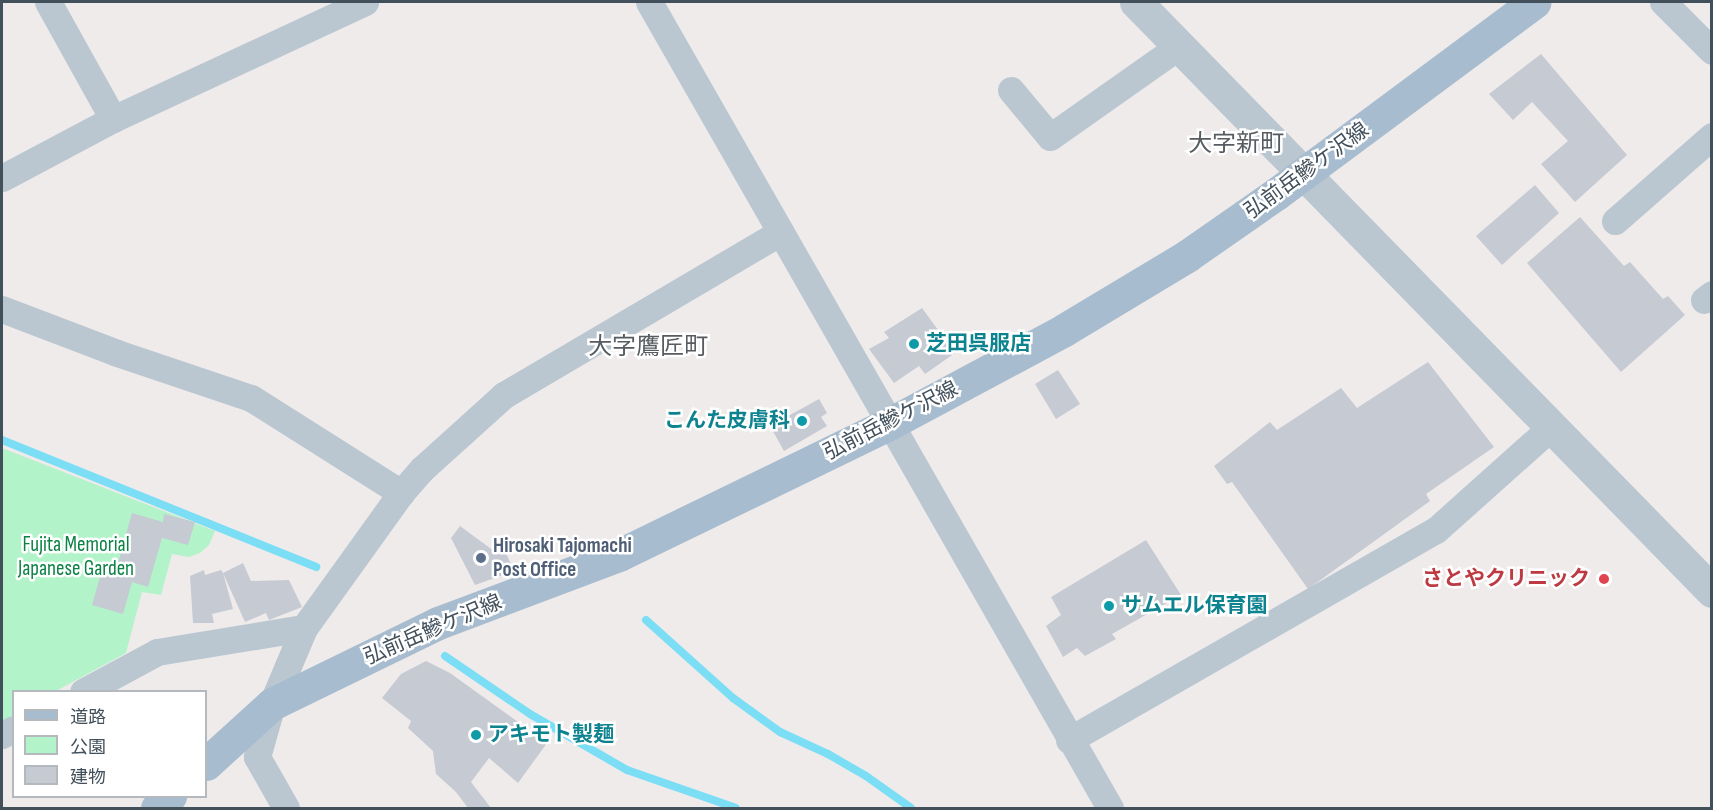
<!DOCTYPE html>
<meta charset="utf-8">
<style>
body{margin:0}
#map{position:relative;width:1713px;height:810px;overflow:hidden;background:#efebeb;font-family:"Sofia Sans Condensed","Noto Sans JP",sans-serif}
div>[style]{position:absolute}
.green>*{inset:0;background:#b3f3ca}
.stream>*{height:8px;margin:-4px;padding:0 4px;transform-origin:4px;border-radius:4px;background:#7bdef5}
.building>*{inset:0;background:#c6cad2}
.minor>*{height:27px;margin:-13.5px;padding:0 13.5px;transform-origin:13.5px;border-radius:13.5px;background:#bac7d0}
.tertiary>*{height:33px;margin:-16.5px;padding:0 16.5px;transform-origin:16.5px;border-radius:16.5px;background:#bac7d0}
.primary>*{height:33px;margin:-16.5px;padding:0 16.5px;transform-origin:16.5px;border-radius:16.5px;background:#a7bcce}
.dots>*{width:16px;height:16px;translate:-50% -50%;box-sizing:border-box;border:3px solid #fff;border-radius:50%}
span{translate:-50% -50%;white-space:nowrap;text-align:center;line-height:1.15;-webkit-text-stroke:5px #fff;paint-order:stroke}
.street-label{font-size:21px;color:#42505b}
.culture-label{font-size:21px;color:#0d838f;font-weight:700}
.left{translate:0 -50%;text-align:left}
.right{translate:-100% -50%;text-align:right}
.park-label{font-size:21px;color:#0c8245}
.service-label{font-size:21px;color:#4e5e75;font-weight:700}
.health-label{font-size:21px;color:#be3a42;font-weight:700}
.quarter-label{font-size:24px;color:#575c61}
.frame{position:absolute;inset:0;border:3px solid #42505b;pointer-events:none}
.legend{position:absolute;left:12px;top:690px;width:195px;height:108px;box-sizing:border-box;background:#fff;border:2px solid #b3b9bd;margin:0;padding:8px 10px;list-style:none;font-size:18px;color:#42505b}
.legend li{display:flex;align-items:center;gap:12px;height:30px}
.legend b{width:30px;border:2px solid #b3b9bd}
</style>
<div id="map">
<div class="green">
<i style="clip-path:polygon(2px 448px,215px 531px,209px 545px,200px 553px,189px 557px,172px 554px,161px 595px,142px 592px,126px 653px,56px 691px,14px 692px,13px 715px,2px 722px)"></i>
</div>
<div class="stream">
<i style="left:2px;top:440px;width:339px;rotate:22deg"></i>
<i style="left:646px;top:620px;width:117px;rotate:41.9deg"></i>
<i style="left:733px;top:698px;width:58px;rotate:35.9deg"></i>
<i style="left:780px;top:732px;width:53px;rotate:24.6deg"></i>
<i style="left:828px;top:754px;width:44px;rotate:30.1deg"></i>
<i style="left:866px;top:776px;width:55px;rotate:35.4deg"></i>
<i style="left:445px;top:656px;width:103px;rotate:34.3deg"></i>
<i style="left:530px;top:714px;width:112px;rotate:30deg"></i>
<i style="left:627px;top:770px;width:115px;rotate:19.2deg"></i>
</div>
<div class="building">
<i style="clip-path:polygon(1541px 54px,1627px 155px,1575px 202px,1541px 164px,1568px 141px,1532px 102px,1513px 120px,1489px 94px)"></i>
<i style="clip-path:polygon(1535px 185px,1559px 213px,1502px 265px,1476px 236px)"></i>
<i style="clip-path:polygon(1580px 217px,1624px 266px,1630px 262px,1663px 299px,1668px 296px,1685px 315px,1621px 372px,1527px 263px)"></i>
<i style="clip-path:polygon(922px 308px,955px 353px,925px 374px,919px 366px,894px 383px,869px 349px,889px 338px,884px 332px)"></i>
<i style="clip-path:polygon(1428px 362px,1494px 447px,1426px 494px,1430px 501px,1308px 589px,1232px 482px,1227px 484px,1214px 466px,1270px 422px,1277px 430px,1341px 388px,1357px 408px)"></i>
<i style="clip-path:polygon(1058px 370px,1080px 404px,1056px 419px,1035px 384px)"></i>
<i style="clip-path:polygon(819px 399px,827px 413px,821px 417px,827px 426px,784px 451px,770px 426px)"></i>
<i style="clip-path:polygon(132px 513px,163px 522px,164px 514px,195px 522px,188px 545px,162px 538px,148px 587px,132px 582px,123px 614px,92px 605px,104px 563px,117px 567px)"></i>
<i style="clip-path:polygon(460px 526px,498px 554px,505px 551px,514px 571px,475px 585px,451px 538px)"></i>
<i style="clip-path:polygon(1146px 540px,1181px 595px,1112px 634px,1116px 639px,1085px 656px,1077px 648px,1063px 657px,1046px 626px,1061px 615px,1051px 597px)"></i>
<i style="clip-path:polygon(243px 563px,251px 581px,289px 580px,302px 607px,269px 620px,266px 613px,245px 622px,223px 573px,233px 609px,212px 614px,214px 623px,193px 623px,190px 576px,204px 570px,205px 575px,221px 570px,223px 573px)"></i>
<i style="clip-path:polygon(426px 661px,450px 673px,547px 743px,518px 783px,489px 758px,471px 782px,491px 808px,468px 808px,456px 792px,436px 774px,433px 751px,408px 728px,411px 721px,382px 698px,401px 674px)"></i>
</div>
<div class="minor">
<i style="left:48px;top:2px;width:134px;rotate:60.9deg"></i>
<i style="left:649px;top:2px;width:929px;rotate:60.23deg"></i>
<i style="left:1663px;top:2px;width:69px;rotate:45deg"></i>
<i style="left:1011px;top:90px;width:61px;rotate:50.3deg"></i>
<i style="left:1050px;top:137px;width:158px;rotate:-35.2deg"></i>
<i style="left:2px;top:178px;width:126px;rotate:-28deg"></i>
<i style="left:113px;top:119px;width:278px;rotate:-24.9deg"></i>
<i style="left:1615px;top:221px;width:129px;rotate:-41.2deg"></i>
<i style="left:1704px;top:300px;width:10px;rotate:-37deg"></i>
<i style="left:2px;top:309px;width:123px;rotate:20.9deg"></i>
<i style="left:117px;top:353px;width:141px;rotate:18.6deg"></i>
<i style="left:251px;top:398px;width:178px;rotate:32.3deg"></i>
<i style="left:83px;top:692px;width:84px;rotate:-28.4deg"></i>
<i style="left:157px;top:652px;width:149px;rotate:-9.3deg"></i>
<i style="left:2px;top:735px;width:13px;rotate:-27deg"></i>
<i style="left:1069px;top:740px;width:423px;rotate:-29.8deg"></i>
<i style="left:1436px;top:530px;width:154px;rotate:-41.8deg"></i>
<i style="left:286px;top:808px;width:59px;rotate:-119.6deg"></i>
<i style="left:257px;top:757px;width:55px;rotate:-74.2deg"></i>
<i style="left:272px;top:704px;width:82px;rotate:-67.2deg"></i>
<i style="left:304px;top:628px;width:166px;rotate:-54.3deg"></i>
<i style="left:401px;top:493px;width:32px;rotate:-49deg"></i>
<i style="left:422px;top:469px;width:110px;rotate:-42.1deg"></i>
<i style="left:504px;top:395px;width:321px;rotate:-30.5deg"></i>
</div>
<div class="tertiary">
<i style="left:1136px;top:2px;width:824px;rotate:45.64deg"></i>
</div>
<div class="primary">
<i style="left:206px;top:764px;width:89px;rotate:-42.3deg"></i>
<i style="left:272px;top:704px;width:185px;rotate:-26deg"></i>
<i style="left:438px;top:623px;width:193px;rotate:-20.6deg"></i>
<i style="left:619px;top:555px;width:300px;rotate:-25.9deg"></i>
<i style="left:889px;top:424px;width:199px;rotate:-28.2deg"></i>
<i style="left:1064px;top:330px;width:144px;rotate:-31deg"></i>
<i style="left:1187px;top:256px;width:108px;rotate:-34.9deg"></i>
<i style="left:1276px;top:194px;width:322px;rotate:-36.6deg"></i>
<i style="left:157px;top:808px;width:18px;rotate:-43deg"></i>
</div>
<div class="dots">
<i style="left:914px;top:344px;background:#0f9aa8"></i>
<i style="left:802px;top:421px;background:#0f9aa8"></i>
<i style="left:481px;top:558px;background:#5c6f8a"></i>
<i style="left:1604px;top:579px;background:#e0444e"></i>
<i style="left:1109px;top:606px;background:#0f9aa8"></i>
<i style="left:476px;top:735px;background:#0f9aa8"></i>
</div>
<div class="street-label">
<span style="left:1307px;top:171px;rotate:-36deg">弘前岳鰺ケ沢線</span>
<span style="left:891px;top:421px;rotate:-27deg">弘前岳鰺ケ沢線</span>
<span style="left:433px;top:630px;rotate:-23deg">弘前岳鰺ケ沢線</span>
</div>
<div class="culture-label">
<span class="left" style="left:926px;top:344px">芝田呉服店</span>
<span class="right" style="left:790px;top:421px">こんた皮膚科</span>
<span class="left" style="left:1121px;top:606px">サムエル保育園</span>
<span class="left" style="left:488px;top:735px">アキモト製麺</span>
</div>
<div class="park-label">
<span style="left:76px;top:557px">Fujita Memorial<br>Japanese Garden</span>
</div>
<div class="service-label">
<span class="left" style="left:493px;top:558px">Hirosaki Tajomachi<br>Post Office</span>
</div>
<div class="health-label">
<span class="right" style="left:1590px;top:579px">さとやクリニック</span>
</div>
<div class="quarter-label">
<span style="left:1236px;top:144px">大字新町</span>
<span style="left:648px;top:347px">大字鷹匠町</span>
</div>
<div class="frame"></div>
<ul class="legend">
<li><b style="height:8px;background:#a7bcce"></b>道路</li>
<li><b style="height:16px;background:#b3f3ca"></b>公園</li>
<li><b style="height:16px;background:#c6cad2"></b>建物</li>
</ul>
</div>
